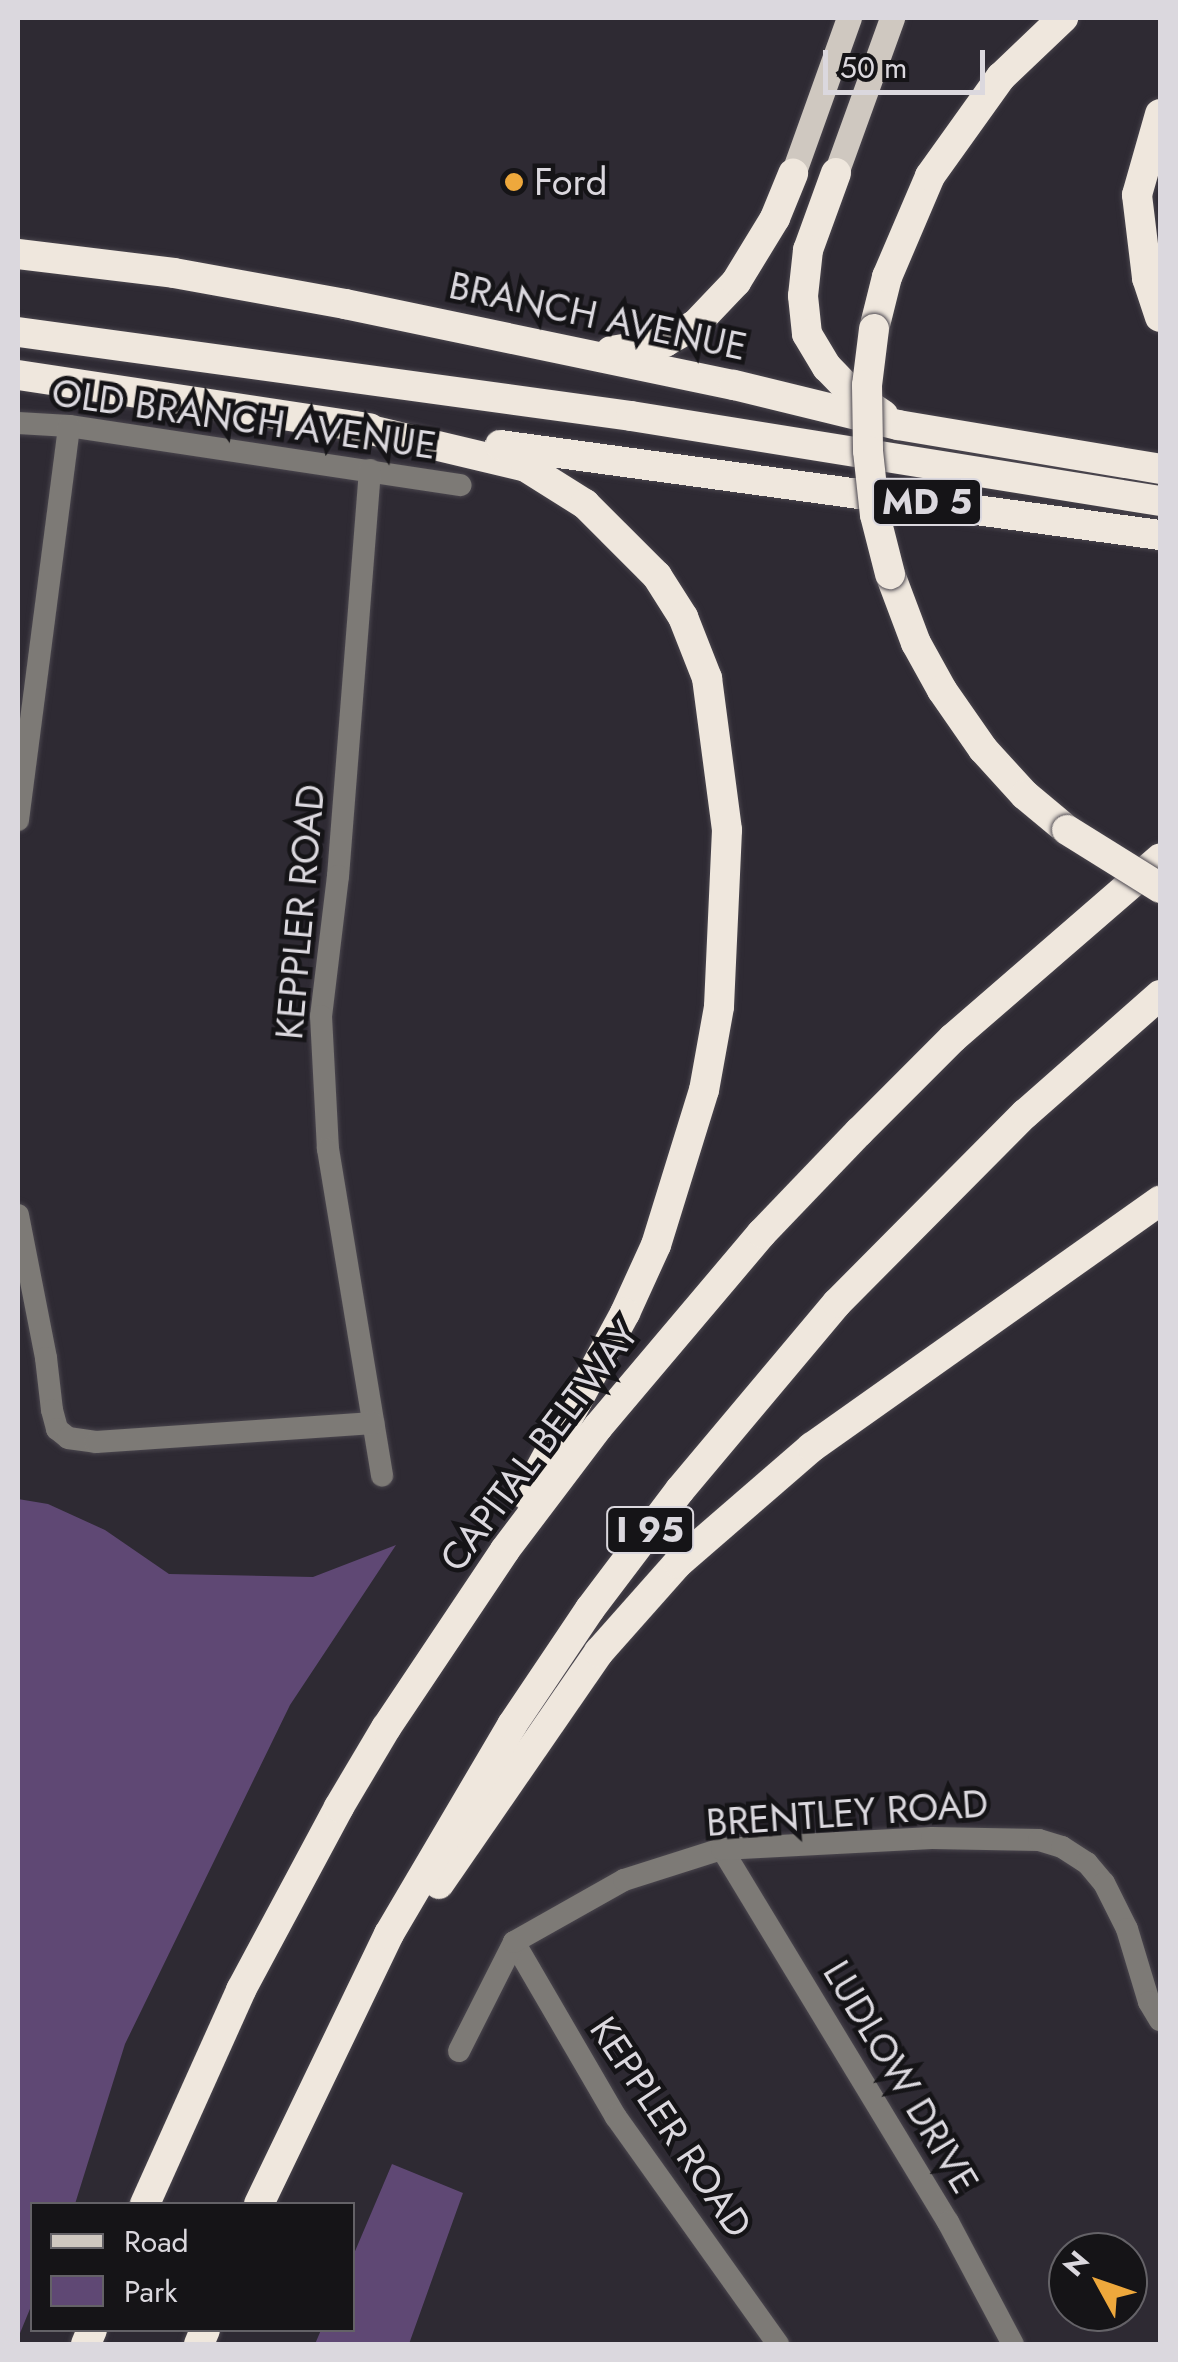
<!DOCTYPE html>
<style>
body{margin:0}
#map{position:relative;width:1178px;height:2362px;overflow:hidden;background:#2e2a33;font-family:Jost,sans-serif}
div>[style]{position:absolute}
.green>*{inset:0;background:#5f4874}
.roads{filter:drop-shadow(0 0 2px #4a464e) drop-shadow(0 0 2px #4a464e)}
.minor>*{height:22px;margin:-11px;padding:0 11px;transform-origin:11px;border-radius:11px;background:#7d7a76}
.major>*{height:25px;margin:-12.5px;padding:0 12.5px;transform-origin:12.5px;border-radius:12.5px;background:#cfc8c0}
.highway>*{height:30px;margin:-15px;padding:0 15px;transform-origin:15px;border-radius:15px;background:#efe7dd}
.bridges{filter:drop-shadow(0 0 2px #4a464e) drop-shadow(0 0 2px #4a464e)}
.highway-bridge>*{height:30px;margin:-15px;padding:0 15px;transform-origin:15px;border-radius:15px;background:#efe7dd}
.dots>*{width:28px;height:28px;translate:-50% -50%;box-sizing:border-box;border:5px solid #151417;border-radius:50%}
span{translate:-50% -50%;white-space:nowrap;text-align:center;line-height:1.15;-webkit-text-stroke:9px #151417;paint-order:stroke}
.shield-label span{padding:2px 8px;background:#151417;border:2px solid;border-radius:8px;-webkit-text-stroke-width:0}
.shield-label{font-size:35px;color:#dbd8de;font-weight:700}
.poi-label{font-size:38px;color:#dbd8de}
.left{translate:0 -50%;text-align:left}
.street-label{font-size:38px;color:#dbd8de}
.frame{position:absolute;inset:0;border:20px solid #dbd8de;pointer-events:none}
.legend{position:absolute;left:30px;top:2202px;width:325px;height:130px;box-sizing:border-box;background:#151417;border:2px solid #646267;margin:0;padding:12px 18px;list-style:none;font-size:30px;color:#dbd8de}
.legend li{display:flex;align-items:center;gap:20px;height:50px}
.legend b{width:50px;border:2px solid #646267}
.north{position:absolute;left:1048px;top:2232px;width:100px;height:100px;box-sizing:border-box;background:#151417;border:2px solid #646267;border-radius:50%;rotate:310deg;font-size:28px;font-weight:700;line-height:40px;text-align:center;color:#dbd8de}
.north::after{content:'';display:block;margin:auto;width:35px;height:45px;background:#eea83c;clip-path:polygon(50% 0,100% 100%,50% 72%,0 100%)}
.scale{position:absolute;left:823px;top:50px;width:162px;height:45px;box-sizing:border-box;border:5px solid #dbd8de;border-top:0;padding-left:12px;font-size:30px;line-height:35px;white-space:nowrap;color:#dbd8de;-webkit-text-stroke:8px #151417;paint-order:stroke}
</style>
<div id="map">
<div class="green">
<i style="clip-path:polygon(18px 1499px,48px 1504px,105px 1530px,169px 1574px,313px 1577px,396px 1545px,290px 1705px,125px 2044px,75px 2204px,32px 2204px,32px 2304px,18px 2338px)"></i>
<i style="clip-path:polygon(392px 2164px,463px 2193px,409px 2344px,315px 2344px,321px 2330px,352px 2330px,353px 2256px)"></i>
</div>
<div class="roads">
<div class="minor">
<i style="left:18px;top:423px;width:51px;rotate:3.4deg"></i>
<i style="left:69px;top:426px;width:396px;rotate:8.6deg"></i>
<i style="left:370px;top:470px;width:407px;rotate:94.5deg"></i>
<i style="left:338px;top:876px;width:141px;rotate:96.9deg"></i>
<i style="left:321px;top:1016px;width:133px;rotate:87deg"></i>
<i style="left:328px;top:1149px;width:331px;rotate:80.6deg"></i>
<i style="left:18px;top:820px;width:397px;rotate:-82.6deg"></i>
<i style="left:18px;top:1215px;width:146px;rotate:78.9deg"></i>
<i style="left:46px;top:1358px;width:52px;rotate:83.4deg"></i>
<i style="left:52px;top:1410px;width:20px;rotate:75deg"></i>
<i style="left:57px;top:1429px;width:14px;rotate:39deg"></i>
<i style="left:68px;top:1438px;width:28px;rotate:8deg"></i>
<i style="left:96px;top:1442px;width:278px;rotate:-3.9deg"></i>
<i style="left:722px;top:1849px;width:436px;rotate:58.8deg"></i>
<i style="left:948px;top:2222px;width:138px;rotate:62deg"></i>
<i style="left:514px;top:1942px;width:203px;rotate:59.8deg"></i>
<i style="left:616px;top:2117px;width:279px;rotate:54.5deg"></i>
<i style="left:459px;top:2051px;width:122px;rotate:-63.2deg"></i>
<i style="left:514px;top:1942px;width:126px;rotate:-29.4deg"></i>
<i style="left:624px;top:1880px;width:103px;rotate:-17.6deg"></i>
<i style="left:722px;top:1849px;width:210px;rotate:-3deg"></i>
<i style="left:932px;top:1838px;width:107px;rotate:1.1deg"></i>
<i style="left:1039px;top:1840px;width:24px;rotate:17deg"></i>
<i style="left:1062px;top:1847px;width:30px;rotate:33deg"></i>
<i style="left:1087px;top:1863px;width:26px;rotate:50deg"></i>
<i style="left:1104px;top:1883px;width:51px;rotate:63.4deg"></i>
<i style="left:1127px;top:1929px;width:76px;rotate:73.2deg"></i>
<i style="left:1149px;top:2002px;width:21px;rotate:59deg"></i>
</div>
<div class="major">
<i style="left:836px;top:173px;width:165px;rotate:-70.1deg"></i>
<i style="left:793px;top:174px;width:166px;rotate:-70.3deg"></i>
</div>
<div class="highway">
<i style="left:1160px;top:114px;width:84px;rotate:105.9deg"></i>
<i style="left:1137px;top:195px;width:84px;rotate:83.1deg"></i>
<i style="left:1147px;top:278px;width:41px;rotate:71.6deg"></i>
<i style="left:836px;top:173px;width:82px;rotate:110deg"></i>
<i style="left:808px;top:250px;width:46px;rotate:96.2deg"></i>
<i style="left:803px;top:296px;width:38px;rotate:84deg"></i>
<i style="left:807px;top:334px;width:39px;rotate:59deg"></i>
<i style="left:827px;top:367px;width:40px;rotate:46deg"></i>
<i style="left:855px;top:396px;width:34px;rotate:34deg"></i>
<i style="left:18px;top:254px;width:157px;rotate:6.9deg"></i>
<i style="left:174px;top:273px;width:174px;rotate:10.3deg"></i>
<i style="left:345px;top:304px;width:397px;rotate:11.8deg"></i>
<i style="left:734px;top:385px;width:169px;rotate:13.7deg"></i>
<i style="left:898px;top:425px;width:266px;rotate:9.5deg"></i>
<i style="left:874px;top:329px;width:54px;rotate:-76deg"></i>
<i style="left:887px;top:277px;width:110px;rotate:-66.9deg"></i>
<i style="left:930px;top:176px;width:122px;rotate:-54.4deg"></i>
<i style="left:1001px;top:77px;width:86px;rotate:-43.6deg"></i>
<i style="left:18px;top:332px;width:619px;rotate:7.8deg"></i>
<i style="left:631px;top:416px;width:536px;rotate:9.13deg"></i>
<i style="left:611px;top:351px;width:55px;rotate:-9.5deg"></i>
<i style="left:665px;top:342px;width:36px;rotate:-30deg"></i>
<i style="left:696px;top:324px;width:58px;rotate:-46.4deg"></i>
<i style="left:736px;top:282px;width:75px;rotate:-58.6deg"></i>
<i style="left:775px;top:218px;width:48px;rotate:-67.8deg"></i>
<i style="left:18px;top:375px;width:356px;rotate:8.6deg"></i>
<i style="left:354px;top:426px;width:177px;rotate:13.4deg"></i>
<i style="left:526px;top:467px;width:70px;rotate:32.1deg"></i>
<i style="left:585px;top:504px;width:102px;rotate:45deg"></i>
<i style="left:657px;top:576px;width:49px;rotate:57.6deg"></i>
<i style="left:683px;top:617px;width:66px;rotate:68.5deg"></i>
<i style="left:707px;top:678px;width:153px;rotate:82.5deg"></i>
<i style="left:727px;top:830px;width:177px;rotate:92.6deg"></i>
<i style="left:719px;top:1007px;width:84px;rotate:100.2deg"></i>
<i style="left:704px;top:1090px;width:162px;rotate:107.2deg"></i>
<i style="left:656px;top:1245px;width:75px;rotate:114.5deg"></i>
<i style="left:625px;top:1313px;width:207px;rotate:118.5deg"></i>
<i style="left:500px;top:445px;width:666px;rotate:7.77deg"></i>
<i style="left:890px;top:574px;width:74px;rotate:69.4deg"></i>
<i style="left:916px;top:643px;width:54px;rotate:61deg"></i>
<i style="left:942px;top:690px;width:72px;rotate:55.2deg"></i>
<i style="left:983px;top:749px;width:62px;rotate:47.6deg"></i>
<i style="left:1025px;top:795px;width:55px;rotate:39.8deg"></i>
<i style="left:439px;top:1884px;width:282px;rotate:-55.4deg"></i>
<i style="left:599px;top:1652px;width:119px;rotate:-48.4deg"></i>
<i style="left:678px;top:1563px;width:177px;rotate:-40.9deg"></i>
<i style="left:812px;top:1447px;width:426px;rotate:-35.3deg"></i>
<i style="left:145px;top:2204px;width:235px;rotate:-65.8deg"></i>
<i style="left:241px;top:1990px;width:208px;rotate:-61.8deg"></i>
<i style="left:339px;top:1807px;width:92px;rotate:-59.3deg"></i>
<i style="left:386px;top:1728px;width:214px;rotate:-56.2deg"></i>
<i style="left:505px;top:1550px;width:154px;rotate:-52.9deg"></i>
<i style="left:598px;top:1427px;width:254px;rotate:-49.8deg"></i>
<i style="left:762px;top:1233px;width:140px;rotate:-46.2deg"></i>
<i style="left:859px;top:1132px;width:133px;rotate:-45deg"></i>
<i style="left:953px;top:1038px;width:274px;rotate:-40.9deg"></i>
<i style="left:259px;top:2204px;width:300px;rotate:-64.3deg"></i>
<i style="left:389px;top:1934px;width:243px;rotate:-59.5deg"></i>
<i style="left:512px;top:1725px;width:140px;rotate:-56.1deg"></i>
<i style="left:590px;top:1609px;width:149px;rotate:-52.9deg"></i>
<i style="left:680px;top:1490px;width:244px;rotate:-50deg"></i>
<i style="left:837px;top:1303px;width:267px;rotate:-45.2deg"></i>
<i style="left:1025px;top:1114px;width:180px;rotate:-41.4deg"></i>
<i style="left:86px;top:2344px;width:15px;rotate:-67deg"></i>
<i style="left:199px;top:2344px;width:15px;rotate:-67deg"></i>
</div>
</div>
<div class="bridges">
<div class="highway-bridge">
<i style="left:874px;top:329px;width:56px;rotate:97.1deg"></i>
<i style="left:867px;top:385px;width:66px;rotate:89.1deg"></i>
<i style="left:868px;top:451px;width:64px;rotate:83.8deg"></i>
<i style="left:875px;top:515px;width:61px;rotate:75.7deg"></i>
<i style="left:1067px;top:830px;width:110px;rotate:31.9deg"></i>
</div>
</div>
<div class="dots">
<i style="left:514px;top:182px;background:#eea83c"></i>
</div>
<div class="shield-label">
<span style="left:927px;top:502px">MD 5</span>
<span style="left:650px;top:1530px">I 95</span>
</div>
<div class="poi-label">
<span class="left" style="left:534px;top:182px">Ford</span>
</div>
<div class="street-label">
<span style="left:598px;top:316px;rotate:12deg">BRANCH AVENUE</span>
<span style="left:244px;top:419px;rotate:8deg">OLD BRANCH AVENUE</span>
<span style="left:300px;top:912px;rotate:-85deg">KEPPLER ROAD</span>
<span style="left:539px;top:1446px;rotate:-53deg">CAPITAL BELTWAY</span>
<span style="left:847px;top:1813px;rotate:-4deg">BRENTLEY ROAD</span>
<span style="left:901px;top:2077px;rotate:59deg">LUDLOW DRIVE</span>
<span style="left:671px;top:2127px;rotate:56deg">KEPPLER ROAD</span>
</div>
<div class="frame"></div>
<ul class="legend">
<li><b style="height:12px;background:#cfc8c0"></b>Road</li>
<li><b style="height:28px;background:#5f4874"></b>Park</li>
</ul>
<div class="north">N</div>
<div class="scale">50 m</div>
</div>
